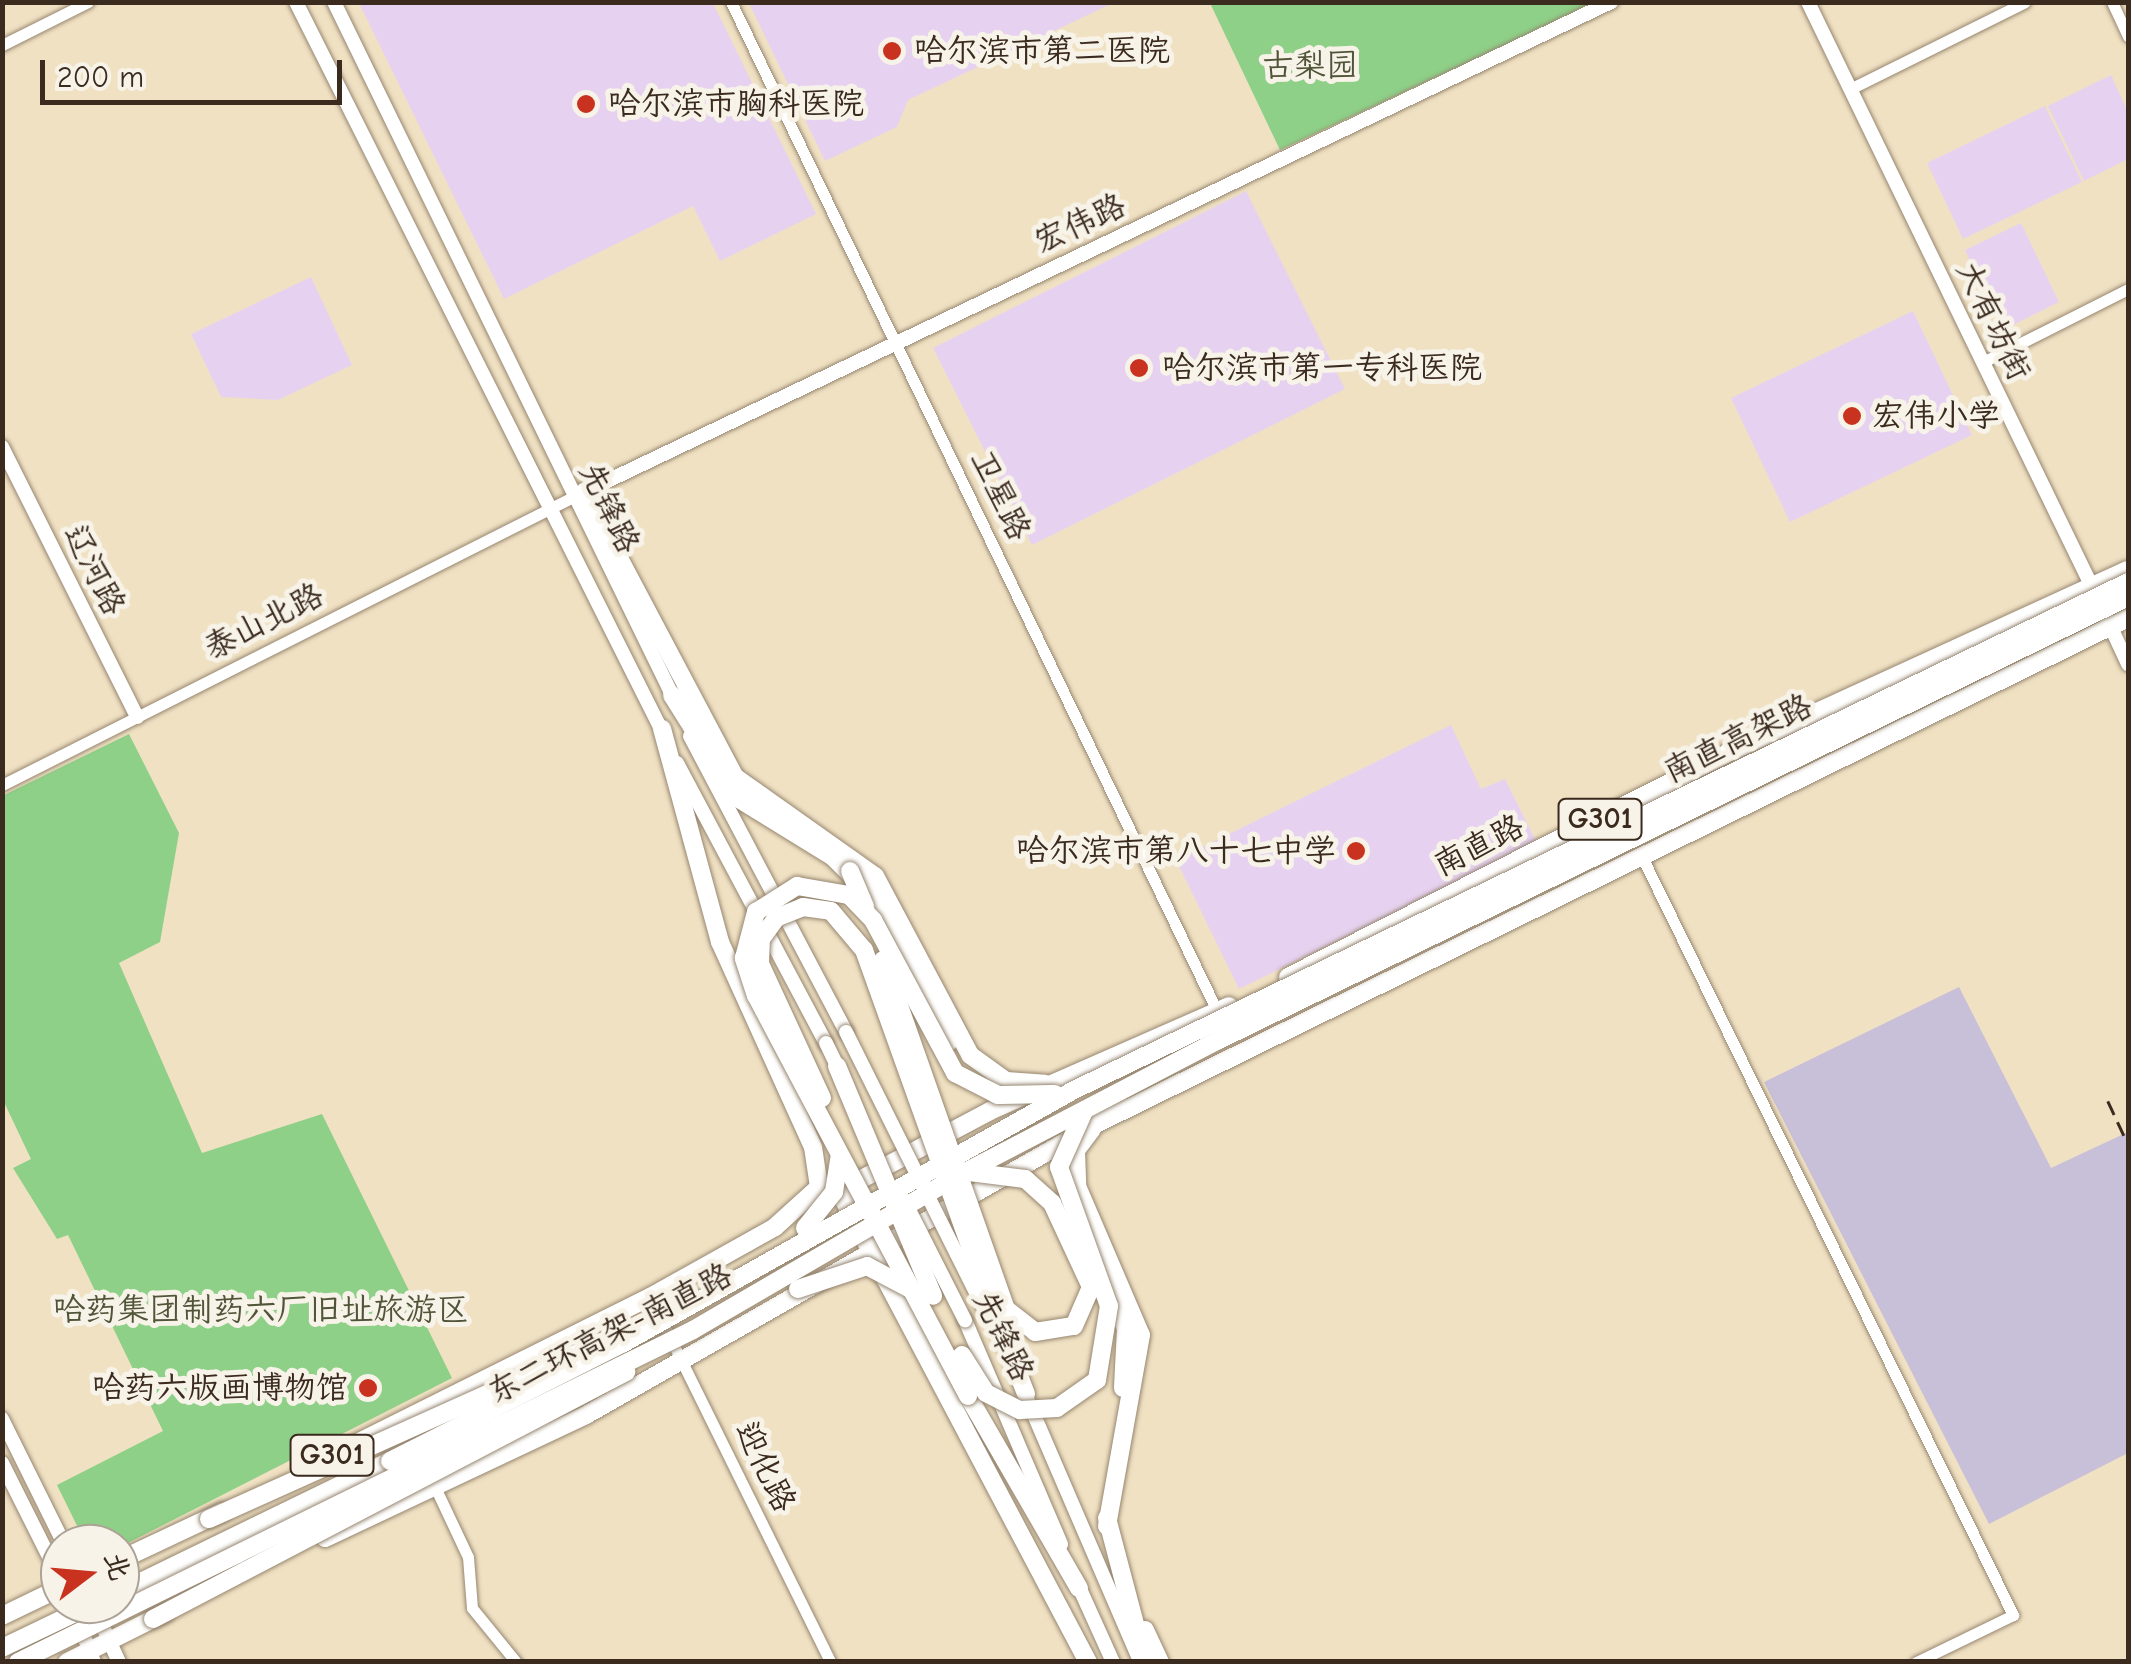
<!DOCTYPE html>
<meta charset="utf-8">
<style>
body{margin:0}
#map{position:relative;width:2131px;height:1664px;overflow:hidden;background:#f0e1c3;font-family:"Comic Neue","LXGW WenKai TC",sans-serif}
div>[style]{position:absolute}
.built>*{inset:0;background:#e6d2f0}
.industrial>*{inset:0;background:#c8bfd8}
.green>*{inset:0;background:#8ed088}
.roads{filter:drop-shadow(0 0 2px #968670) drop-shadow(0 0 2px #968670)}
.minor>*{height:11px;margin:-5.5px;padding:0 5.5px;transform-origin:5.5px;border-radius:5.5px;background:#fff}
.major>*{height:14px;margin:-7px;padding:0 7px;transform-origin:7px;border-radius:7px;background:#fff}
.highway>*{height:18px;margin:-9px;padding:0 9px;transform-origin:9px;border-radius:9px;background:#fff}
.rail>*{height:2.5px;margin-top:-1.25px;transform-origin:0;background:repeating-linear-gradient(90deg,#3b2a1e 0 15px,transparent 0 23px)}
.bridges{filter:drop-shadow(0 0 2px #968670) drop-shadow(0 0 2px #968670)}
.major-bridge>*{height:14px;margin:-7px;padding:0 7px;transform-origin:7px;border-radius:7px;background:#fff}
.highway-bridge>*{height:18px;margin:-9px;padding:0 9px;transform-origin:9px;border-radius:9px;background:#fff}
.dots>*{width:28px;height:28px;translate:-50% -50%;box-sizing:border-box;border:5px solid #f7f3e8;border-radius:50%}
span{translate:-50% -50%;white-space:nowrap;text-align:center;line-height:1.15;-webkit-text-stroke:10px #f7f3e8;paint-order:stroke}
.shield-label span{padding:2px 8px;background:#f7f3e8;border:2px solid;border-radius:8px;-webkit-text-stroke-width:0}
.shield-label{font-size:30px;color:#3b2a1e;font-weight:700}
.poi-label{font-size:32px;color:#3b2a1e}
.left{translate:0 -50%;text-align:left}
.right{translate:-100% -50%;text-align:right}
.park-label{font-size:32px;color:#505438}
.street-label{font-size:32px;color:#3b2a1e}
.frame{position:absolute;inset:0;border:5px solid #3b2a1e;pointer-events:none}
.north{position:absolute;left:40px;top:1524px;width:100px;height:100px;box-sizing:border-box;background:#f7f3e8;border:2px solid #aca397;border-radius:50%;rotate:74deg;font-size:28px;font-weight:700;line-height:40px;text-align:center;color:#3b2a1e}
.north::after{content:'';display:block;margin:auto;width:35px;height:45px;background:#c8321e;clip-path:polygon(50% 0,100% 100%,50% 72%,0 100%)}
.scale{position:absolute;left:40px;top:60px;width:302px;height:45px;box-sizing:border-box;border:5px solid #3b2a1e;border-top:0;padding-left:12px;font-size:30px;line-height:35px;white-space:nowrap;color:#3b2a1e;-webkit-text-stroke:8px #f7f3e8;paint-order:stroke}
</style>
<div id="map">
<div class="built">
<i style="clip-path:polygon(359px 3px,713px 3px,816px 214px,720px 261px,693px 206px,504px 299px)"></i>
<i style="clip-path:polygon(749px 3px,1113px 3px,908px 100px,897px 127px,825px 161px)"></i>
<i style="clip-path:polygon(2111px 75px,2128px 112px,2128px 159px,2084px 181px,2048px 106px)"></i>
<i style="clip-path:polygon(2045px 106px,2082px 182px,1963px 239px,1927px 163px)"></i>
<i style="clip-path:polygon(1246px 191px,1345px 389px,1032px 545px,933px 348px)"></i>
<i style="clip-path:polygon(2021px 223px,2059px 302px,2003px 330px,1965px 250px)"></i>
<i style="clip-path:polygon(311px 277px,352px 365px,278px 400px,221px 397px,191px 334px)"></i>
<i style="clip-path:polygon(1913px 311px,1972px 435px,1790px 522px,1731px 398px)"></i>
<i style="clip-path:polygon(1451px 725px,1481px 789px,1505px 779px,1537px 843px,1239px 989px,1176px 860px)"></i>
</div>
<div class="industrial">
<i style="clip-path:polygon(1959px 987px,2051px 1168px,2128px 1132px,2128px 1453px,1989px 1524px,1764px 1082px)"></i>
</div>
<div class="green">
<i style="clip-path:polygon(1210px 3px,1595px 3px,1280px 150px)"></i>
<i style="clip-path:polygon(129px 734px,179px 833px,160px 942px,119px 963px,202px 1153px,322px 1114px,452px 1378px,120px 1547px,86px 1544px,57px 1485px,163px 1431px,68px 1235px,57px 1239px,13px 1168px,31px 1159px,3px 1100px,2px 796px)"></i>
</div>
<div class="roads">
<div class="minor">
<i style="left:731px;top:2px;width:1120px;rotate:64.28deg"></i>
<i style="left:2112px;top:2px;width:38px;rotate:65deg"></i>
<i style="left:2px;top:45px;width:96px;rotate:-26.6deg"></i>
<i style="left:1850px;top:89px;width:195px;rotate:-26.4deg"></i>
<i style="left:1983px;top:362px;width:162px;rotate:-26.7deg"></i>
<i style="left:2px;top:785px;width:640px;rotate:-26.77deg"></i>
<i style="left:1642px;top:857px;width:844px;rotate:63.92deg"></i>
<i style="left:2013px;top:1615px;width:108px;rotate:154.1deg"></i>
<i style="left:650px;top:1297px;width:407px;rotate:63.7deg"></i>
<i style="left:435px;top:1487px;width:77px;rotate:64.8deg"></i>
<i style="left:468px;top:1557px;width:51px;rotate:85.5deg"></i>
<i style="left:472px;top:1608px;width:70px;rotate:50.8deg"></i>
</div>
<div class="major">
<i style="left:296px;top:2px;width:820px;rotate:63.34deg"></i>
<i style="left:334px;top:2px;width:780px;rotate:63.99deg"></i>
<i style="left:1808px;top:2px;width:659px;rotate:64.1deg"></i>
<i style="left:2px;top:447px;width:302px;rotate:63.4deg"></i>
<i style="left:578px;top:495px;width:1145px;rotate:-25.51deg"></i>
<i style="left:2107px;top:619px;width:50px;rotate:65deg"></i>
<i style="left:690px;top:736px;width:335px;rotate:62.2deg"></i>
<i style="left:677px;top:763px;width:317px;rotate:62deg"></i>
<i style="left:965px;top:1320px;width:244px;rotate:66.8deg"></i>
<i style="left:1028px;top:1401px;width:278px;rotate:66.7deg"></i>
<i style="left:2px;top:1419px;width:140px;rotate:63.6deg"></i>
<i style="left:2px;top:1463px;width:130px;rotate:63.4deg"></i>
<i style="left:1075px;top:1578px;width:92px;rotate:65.7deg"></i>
<i style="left:71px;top:1604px;width:62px;rotate:68.4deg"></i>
<i style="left:96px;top:1612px;width:55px;rotate:65.3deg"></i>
</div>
<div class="highway">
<i style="left:584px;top:492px;width:323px;rotate:62.1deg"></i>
<i style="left:735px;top:777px;width:171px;rotate:35.3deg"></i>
<i style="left:875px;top:876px;width:203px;rotate:62deg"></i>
<i style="left:970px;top:1055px;width:44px;rotate:35.8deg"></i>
<i style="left:1006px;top:1081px;width:39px;rotate:4deg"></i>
<i style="left:672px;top:695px;width:120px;rotate:57.9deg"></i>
<i style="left:736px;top:797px;width:114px;rotate:31.7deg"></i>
<i style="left:833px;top:857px;width:54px;rotate:45deg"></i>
<i style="left:871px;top:895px;width:166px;rotate:61.9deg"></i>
<i style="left:1288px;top:977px;width:498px;rotate:-27deg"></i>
<i style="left:1732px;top:751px;width:435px;rotate:-24.6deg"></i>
<i style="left:1092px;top:1129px;width:26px;rotate:127deg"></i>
<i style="left:1076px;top:1150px;width:36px;rotate:88deg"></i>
<i style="left:1077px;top:1186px;width:162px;rotate:66.8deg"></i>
<i style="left:1141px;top:1335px;width:194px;rotate:100.1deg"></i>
<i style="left:819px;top:1187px;width:20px;rotate:11deg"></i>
<i style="left:839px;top:1191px;width:171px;rotate:-27.9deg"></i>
<i style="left:990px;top:1111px;width:261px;rotate:-23.7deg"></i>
<i style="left:839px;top:1191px;width:533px;rotate:62.14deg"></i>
<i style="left:1112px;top:1292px;width:39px;rotate:69deg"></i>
<i style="left:1126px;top:1328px;width:60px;rotate:92.9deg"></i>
<i style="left:989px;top:1299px;width:102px;rotate:68.7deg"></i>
<i style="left:968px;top:1396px;width:222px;rotate:60deg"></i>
<i style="left:325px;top:1459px;width:363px;rotate:-26.5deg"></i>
<i style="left:650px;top:1297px;width:143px;rotate:-29.2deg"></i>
<i style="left:775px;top:1227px;width:59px;rotate:-42.3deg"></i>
<i style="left:819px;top:1187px;width:40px;rotate:-98.5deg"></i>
<i style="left:813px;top:1147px;width:225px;rotate:-114.4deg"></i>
<i style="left:720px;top:942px;width:221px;rotate:-105.2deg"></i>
<i style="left:1107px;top:1518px;width:149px;rotate:75.2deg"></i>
<i style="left:325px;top:1538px;width:289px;rotate:-25.2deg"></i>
<i style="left:586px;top:1415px;width:589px;rotate:-29.7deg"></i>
<i style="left:1098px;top:1123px;width:1147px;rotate:-26.12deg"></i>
<i style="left:120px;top:1560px;width:113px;rotate:-25.2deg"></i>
<i style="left:120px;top:1592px;width:300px;rotate:-25.9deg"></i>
<i style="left:2px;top:1616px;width:64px;rotate:-25.8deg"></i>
<i style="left:1145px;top:1630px;width:35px;rotate:65deg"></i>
<i style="left:67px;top:1662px;width:110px;rotate:-26.6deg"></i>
</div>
</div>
<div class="rail">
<i style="left:2108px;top:1101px;width:47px;rotate:65.1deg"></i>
</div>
<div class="bridges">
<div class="major-bridge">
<i style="left:846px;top:1032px;width:307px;rotate:63.5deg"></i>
<i style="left:826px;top:1043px;width:34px;rotate:64deg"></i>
<i style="left:904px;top:1200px;width:135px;rotate:63.1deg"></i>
</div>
<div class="highway-bridge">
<i style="left:850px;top:871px;width:39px;rotate:67deg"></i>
<i style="left:883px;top:960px;width:370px;rotate:70.6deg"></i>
<i style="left:1006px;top:1309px;width:37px;rotate:38deg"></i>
<i style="left:1035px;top:1332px;width:39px;rotate:-9deg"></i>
<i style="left:1074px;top:1326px;width:43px;rotate:-66.4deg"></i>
<i style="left:1091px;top:1287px;width:93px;rotate:-114.9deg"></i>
<i style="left:1052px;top:1203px;width:36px;rotate:-138deg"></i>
<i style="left:1025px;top:1179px;width:56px;rotate:-172.9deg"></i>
<i style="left:837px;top:1066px;width:249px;rotate:67.3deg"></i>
<i style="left:822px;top:1098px;width:148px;rotate:-114.8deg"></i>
<i style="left:760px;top:964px;width:25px;rotate:-88deg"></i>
<i style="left:761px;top:939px;width:26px;rotate:-54deg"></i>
<i style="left:776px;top:918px;width:29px;rotate:-22deg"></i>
<i style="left:803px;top:907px;width:28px;rotate:8deg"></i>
<i style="left:831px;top:911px;width:51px;rotate:49.8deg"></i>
<i style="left:864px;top:950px;width:371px;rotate:70.3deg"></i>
<i style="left:805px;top:1228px;width:46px;rotate:-51.1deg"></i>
<i style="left:834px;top:1192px;width:36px;rotate:-81deg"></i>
<i style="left:798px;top:1289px;width:73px;rotate:-18.4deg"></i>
<i style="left:867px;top:1266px;width:53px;rotate:28deg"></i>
<i style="left:962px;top:1355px;width:45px;rotate:57.7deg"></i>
<i style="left:986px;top:1393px;width:38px;rotate:27deg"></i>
<i style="left:1020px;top:1410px;width:37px;rotate:-3deg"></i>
<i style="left:1057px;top:1408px;width:49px;rotate:-35deg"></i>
<i style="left:1097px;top:1380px;width:75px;rotate:-80.8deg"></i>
<i style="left:1109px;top:1306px;width:148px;rotate:-109.8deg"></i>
<i style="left:1059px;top:1167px;width:61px;rotate:-65.9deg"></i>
<i style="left:968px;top:1396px;width:453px;rotate:-117.9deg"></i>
<i style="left:756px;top:996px;width:40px;rotate:-108deg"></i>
<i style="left:744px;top:958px;width:48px;rotate:-75.4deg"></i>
<i style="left:756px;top:912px;width:49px;rotate:-32.4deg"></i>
<i style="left:797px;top:886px;width:53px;rotate:9.8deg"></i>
<i style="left:849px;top:895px;width:35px;rotate:46deg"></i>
<i style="left:873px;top:920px;width:174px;rotate:61.8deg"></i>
<i style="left:955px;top:1073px;width:48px;rotate:27.1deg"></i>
<i style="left:998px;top:1095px;width:57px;rotate:-1deg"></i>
<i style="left:390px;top:1461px;width:260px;rotate:-26.8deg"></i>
<i style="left:622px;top:1344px;width:518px;rotate:-29.33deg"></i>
<i style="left:1074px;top:1090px;width:1170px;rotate:-25.73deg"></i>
<i style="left:209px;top:1519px;width:449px;rotate:-24.2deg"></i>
<i style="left:153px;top:1619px;width:534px;rotate:-27.57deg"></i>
<i style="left:2px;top:1648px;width:102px;rotate:-25.6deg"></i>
<i style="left:18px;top:1662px;width:752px;rotate:-26.19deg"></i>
<i style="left:693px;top:1330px;width:315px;rotate:-30.2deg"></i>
<i style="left:965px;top:1172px;width:286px;rotate:-27.5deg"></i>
<i style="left:1219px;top:1040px;width:1011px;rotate:-25.98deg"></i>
</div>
</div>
<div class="dots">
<i style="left:892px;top:51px;background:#c8321e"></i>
<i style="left:586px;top:104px;background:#c8321e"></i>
<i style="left:1139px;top:368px;background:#c8321e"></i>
<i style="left:1852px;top:416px;background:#c8321e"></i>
<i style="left:1356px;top:851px;background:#c8321e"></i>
<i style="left:368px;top:1388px;background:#c8321e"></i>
</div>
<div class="shield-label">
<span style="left:1600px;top:819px">G301</span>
<span style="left:332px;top:1455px">G301</span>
</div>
<div class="poi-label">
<span class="left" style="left:914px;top:51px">哈尔滨市第二医院</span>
<span class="left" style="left:608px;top:104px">哈尔滨市胸科医院</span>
<span class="left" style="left:1162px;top:368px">哈尔滨市第一专科医院</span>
<span class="left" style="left:1872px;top:416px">宏伟小学</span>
<span class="right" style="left:1336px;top:851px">哈尔滨市第八十七中学</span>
<span class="right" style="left:348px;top:1388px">哈药六版画博物馆</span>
</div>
<div class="park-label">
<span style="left:1310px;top:66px">古梨园</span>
<span style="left:261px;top:1310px">哈药集团制药六厂旧址旅游区</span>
</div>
<div class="street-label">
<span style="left:1080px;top:224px;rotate:-25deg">宏伟路</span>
<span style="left:1993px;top:321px;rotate:64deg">大有坊街</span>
<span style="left:1000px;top:495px;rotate:64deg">卫星路</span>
<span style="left:609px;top:508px;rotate:64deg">先锋路</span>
<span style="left:94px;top:570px;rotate:63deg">辽河路</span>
<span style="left:264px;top:622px;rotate:-27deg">泰山北路</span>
<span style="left:1738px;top:739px;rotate:-26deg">南直高架路</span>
<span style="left:1479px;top:846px;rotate:-27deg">南直路</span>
<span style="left:610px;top:1334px;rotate:-27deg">东二环高架-南直路</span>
<span style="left:1003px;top:1336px;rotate:64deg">先锋路</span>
<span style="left:765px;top:1467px;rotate:64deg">迎化路</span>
</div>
<div class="frame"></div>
<div class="north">北</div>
<div class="scale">200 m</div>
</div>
